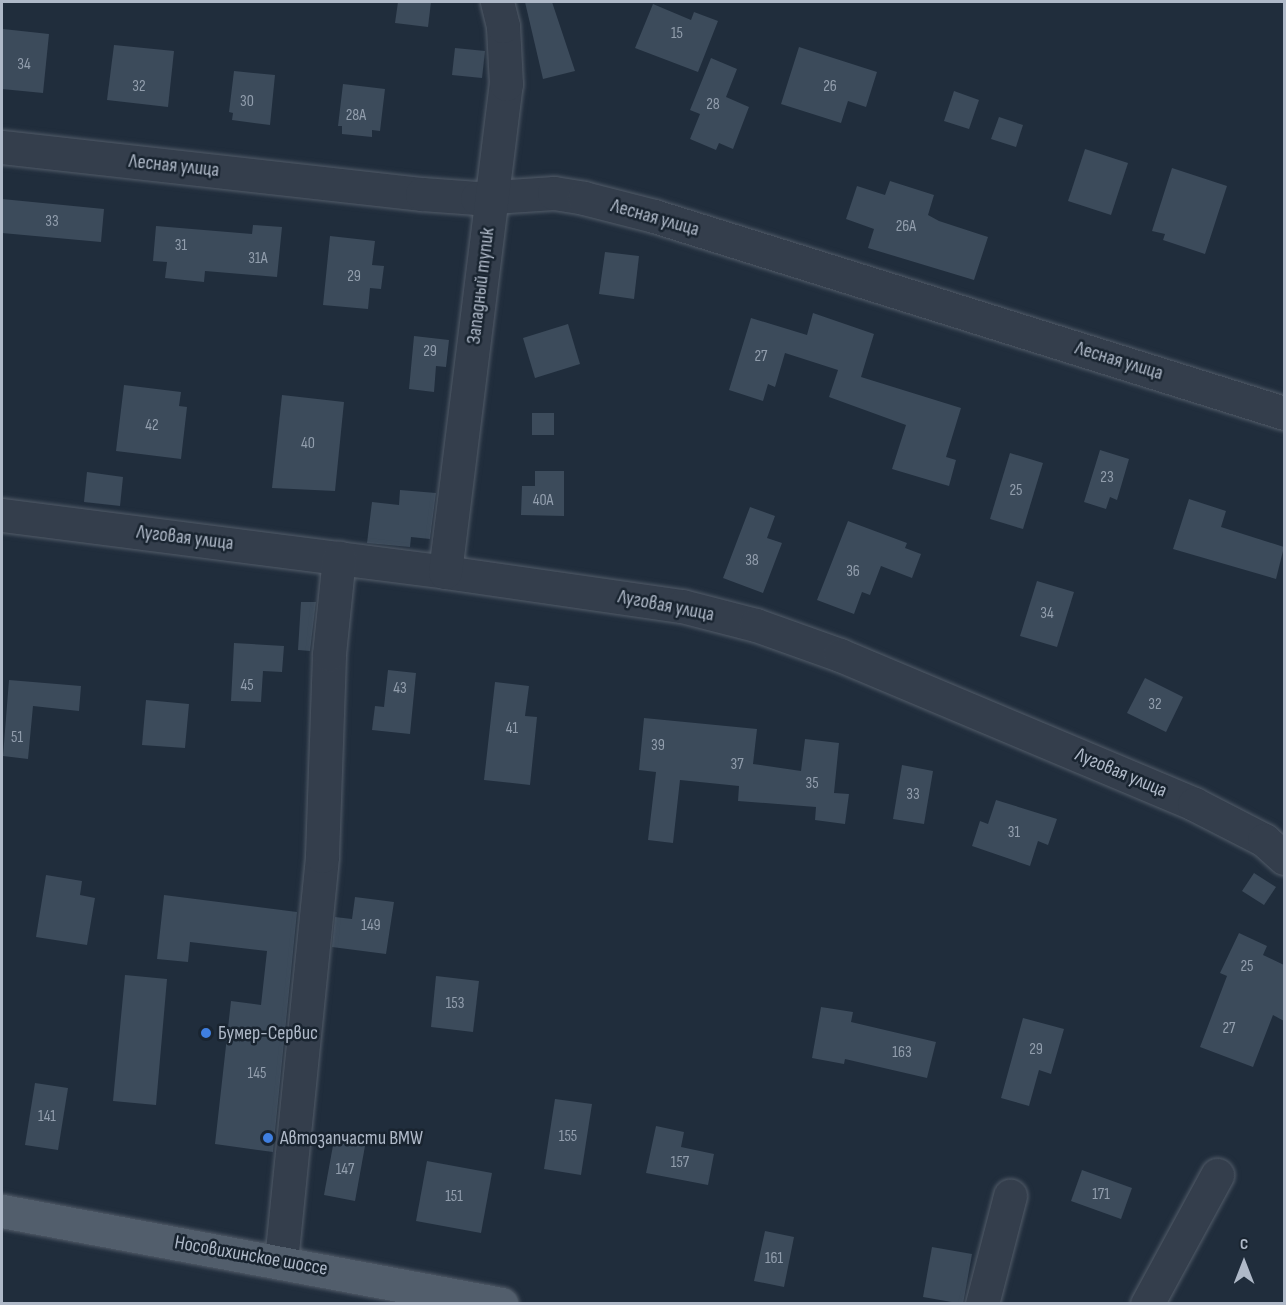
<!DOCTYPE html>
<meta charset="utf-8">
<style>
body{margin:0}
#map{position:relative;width:1286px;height:1305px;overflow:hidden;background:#202d3c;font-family:"Sofia Sans Condensed",sans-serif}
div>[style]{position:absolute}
.building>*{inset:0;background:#3c4b5b}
.roads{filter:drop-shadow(0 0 2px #525c69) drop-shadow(0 0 2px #525c69)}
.minor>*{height:33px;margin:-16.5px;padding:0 16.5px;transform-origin:16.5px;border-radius:16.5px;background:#343e4c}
.major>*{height:33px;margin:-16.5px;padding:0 16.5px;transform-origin:16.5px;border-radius:16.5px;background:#525e6c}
.dots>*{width:16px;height:16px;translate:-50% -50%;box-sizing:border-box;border:3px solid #192430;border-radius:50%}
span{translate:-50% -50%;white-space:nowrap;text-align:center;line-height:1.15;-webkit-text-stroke:5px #192430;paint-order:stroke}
.number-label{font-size:16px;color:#929ead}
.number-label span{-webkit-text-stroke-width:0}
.street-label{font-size:20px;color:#afb9c8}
.poi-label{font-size:20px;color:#afb9c8}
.left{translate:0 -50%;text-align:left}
.frame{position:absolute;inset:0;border:3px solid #afb9c8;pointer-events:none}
.north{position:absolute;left:1214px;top:1233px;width:60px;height:60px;-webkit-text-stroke:4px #192430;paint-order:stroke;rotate:0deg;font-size:16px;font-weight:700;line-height:24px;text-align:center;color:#afb9c8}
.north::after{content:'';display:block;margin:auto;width:21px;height:27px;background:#afb9c8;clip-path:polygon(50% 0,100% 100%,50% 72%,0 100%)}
</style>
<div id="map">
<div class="building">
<i style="clip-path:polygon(398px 2px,431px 2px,428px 27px,395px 23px)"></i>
<i style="clip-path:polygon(525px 2px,552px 2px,575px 71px,543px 79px)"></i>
<i style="clip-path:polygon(653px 4px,691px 20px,694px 12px,718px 21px,698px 72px,635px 48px)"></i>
<i style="clip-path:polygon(3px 29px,49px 34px,43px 93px,2px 89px)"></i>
<i style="clip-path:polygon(114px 45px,174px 51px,168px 107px,107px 100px)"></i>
<i style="clip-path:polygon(799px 47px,877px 72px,866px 107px,848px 101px,841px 123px,781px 104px)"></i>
<i style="clip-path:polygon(455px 48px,485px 51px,482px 78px,452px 75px)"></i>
<i style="clip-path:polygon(711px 58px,737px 69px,726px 97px,749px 107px,733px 149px,719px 143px,716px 150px,690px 139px,700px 114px,690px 110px)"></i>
<i style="clip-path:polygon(234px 71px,275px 75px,270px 125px,232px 120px,233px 113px,229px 112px)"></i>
<i style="clip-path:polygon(343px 84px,385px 89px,380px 131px,372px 130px,372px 137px,342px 134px,342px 126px,338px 126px)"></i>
<i style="clip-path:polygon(954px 91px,979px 100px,969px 129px,944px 121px)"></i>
<i style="clip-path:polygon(999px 117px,1023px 125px,1016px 147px,991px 139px)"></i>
<i style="clip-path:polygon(1085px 149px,1128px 163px,1111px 215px,1068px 201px)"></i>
<i style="clip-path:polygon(1172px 168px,1227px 186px,1205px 254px,1163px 240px,1165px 234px,1152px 231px)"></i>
<i style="clip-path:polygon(890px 181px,934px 195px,928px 215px,939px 221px,988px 237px,974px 280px,868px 248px,874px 229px,846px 219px,857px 186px,885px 195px)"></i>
<i style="clip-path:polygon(2px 199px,104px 209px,101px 242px,2px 233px)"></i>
<i style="clip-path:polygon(253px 225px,282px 227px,277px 277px,205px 271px,204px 282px,165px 278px,167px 262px,153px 261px,156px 226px,252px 234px)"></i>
<i style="clip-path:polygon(330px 236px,375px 241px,372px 265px,384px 266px,381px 289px,370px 288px,368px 309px,323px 305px)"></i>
<i style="clip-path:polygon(605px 252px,639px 256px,634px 299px,599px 294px)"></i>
<i style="clip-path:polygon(813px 313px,874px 334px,861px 377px,961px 408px,946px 457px,956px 460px,949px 486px,892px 469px,906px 425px,829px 397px,838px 370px,785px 353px,775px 387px,768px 384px,763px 401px,729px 390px,751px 318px,807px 335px)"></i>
<i style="clip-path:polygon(568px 324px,580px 364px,535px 378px,523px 338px)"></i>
<i style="clip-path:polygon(414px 336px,449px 340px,446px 367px,436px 366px,434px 392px,409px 389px)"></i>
<i style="clip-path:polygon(124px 385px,181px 392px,179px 406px,187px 407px,181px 459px,116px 451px)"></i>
<i style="clip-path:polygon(282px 395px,344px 402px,335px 491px,272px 488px)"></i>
<i style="clip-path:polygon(532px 413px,554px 413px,554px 435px,532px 435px)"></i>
<i style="clip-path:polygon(1100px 450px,1129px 459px,1117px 500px,1110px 497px,1106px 509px,1084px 502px)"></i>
<i style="clip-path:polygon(1010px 453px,1043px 463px,1023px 529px,990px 519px)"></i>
<i style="clip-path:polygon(535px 471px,564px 471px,564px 516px,521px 515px,522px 486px,535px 486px)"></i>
<i style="clip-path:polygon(87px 472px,123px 477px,120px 506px,84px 502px)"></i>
<i style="clip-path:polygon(400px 490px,436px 493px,430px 539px,411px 537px,410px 547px,367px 543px,372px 502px,399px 505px)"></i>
<i style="clip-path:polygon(1189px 499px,1226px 511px,1221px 527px,1284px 547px,1276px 579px,1173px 549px)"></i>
<i style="clip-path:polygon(750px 507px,775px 516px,767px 538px,782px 543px,763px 593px,723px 578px)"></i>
<i style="clip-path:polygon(848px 521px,907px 543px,905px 548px,921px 554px,912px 578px,881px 566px,870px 595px,862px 592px,854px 614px,817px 600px)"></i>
<i style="clip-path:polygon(1037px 581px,1074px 592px,1057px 647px,1020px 636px)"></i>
<i style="clip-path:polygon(301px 602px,316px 602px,310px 651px,298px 650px)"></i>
<i style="clip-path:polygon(234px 643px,284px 646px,282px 672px,263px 671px,261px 702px,231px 701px)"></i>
<i style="clip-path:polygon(388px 670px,416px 673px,410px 734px,372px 730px,375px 706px,384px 707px)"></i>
<i style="clip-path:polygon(1145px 678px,1183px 697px,1166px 732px,1127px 713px)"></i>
<i style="clip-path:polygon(9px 680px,81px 686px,79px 711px,33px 706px,28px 759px,3px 756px)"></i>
<i style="clip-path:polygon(495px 682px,529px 686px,525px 716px,537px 717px,530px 785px,484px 780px)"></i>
<i style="clip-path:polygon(146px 700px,189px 704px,185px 748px,142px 745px)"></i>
<i style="clip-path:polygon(644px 718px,757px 729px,753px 764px,801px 771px,805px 739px,839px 743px,834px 793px,849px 794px,845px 824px,815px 820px,816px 807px,738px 801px,739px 786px,680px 780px,673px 843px,648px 840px,656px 772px,639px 770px)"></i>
<i style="clip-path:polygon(902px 765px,933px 771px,924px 824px,893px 819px)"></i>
<i style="clip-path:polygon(996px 800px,1057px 819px,1048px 845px,1038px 841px,1030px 866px,972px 846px,980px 821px,988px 824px)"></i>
<i style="clip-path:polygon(1254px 873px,1276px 887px,1264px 905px,1242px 891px)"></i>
<i style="clip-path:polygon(46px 875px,82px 881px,80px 895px,95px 898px,87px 945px,36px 937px)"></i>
<i style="clip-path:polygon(164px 895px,297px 912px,273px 1152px,215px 1144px,231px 1001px,261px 1005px,267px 951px,190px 942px,188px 962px,157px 959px)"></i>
<i style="clip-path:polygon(355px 897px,394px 902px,386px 954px,332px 947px,335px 917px,352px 919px)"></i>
<i style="clip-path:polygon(1239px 933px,1267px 946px,1263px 955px,1284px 965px,1284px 1021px,1273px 1015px,1253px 1067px,1200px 1047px,1227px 976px,1220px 973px)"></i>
<i style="clip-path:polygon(125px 975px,167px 979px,156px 1105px,113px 1101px)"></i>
<i style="clip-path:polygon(436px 976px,479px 981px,473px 1032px,431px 1027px)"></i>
<i style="clip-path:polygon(821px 1007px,853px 1012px,851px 1022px,936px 1042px,927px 1078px,845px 1059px,844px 1064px,812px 1058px)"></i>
<i style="clip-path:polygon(1023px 1018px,1064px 1029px,1051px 1074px,1039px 1070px,1029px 1106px,1001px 1098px)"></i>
<i style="clip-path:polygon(35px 1083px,68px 1088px,58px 1150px,25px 1145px)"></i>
<i style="clip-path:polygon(555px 1099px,592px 1104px,581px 1175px,544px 1169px)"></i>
<i style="clip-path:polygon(656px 1126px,684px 1132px,681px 1147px,714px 1154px,708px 1185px,646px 1173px)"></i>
<i style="clip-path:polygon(334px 1140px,365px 1146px,355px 1201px,324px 1195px)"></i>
<i style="clip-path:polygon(427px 1161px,492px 1173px,481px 1233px,416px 1221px)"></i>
<i style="clip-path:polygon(1082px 1170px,1132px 1188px,1121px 1219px,1071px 1201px)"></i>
<i style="clip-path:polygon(765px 1231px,794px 1237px,784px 1287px,754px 1281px)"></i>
<i style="clip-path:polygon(932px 1247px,972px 1254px,963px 1304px,923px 1297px)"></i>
</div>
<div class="roads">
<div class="minor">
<i style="left:2px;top:147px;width:423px;rotate:6.4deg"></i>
<i style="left:422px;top:194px;width:55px;rotate:4.2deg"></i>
<i style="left:477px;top:198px;width:77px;rotate:-3.7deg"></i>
<i style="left:554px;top:193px;width:30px;rotate:9deg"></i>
<i style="left:584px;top:198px;width:72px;rotate:14.4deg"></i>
<i style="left:654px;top:216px;width:660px;rotate:17.36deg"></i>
<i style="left:2px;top:515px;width:447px;rotate:7.3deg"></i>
<i style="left:445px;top:572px;width:239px;rotate:8.2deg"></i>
<i style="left:682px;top:606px;width:76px;rotate:14.4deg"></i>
<i style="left:756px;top:625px;width:89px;rotate:19.7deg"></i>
<i style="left:840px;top:655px;width:384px;rotate:22.8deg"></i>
<i style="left:1194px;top:804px;width:79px;rotate:27.2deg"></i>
<i style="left:1264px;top:840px;width:27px;rotate:42deg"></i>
<i style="left:445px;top:572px;width:492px;rotate:-82.9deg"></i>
<i style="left:506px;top:84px;width:58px;rotate:-93deg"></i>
<i style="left:503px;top:26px;width:25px;rotate:-104deg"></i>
<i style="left:281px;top:1261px;width:407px;rotate:-84.2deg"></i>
<i style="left:322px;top:856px;width:202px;rotate:-88deg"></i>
<i style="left:329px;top:654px;width:97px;rotate:-84.1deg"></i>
<i style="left:982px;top:1304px;width:112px;rotate:-75.5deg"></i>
<i style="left:1147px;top:1304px;width:147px;rotate:-61.5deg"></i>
</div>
<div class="major">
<i style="left:2px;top:1211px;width:508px;rotate:10.56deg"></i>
</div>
</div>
<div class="dots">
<i style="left:206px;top:1033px;background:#3f7fe0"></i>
<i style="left:268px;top:1138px;background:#3f7fe0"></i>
</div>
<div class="number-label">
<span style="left:677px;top:34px">15</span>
<span style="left:24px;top:65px">34</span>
<span style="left:139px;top:87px">32</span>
<span style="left:830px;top:87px">26</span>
<span style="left:247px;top:102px">30</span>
<span style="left:713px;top:105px">28</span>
<span style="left:356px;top:116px">28А</span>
<span style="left:52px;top:222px">33</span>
<span style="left:906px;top:227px">26А</span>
<span style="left:181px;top:246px">31</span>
<span style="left:258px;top:259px">31А</span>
<span style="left:354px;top:277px">29</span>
<span style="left:430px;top:352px">29</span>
<span style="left:761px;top:357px">27</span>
<span style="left:152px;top:426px">42</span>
<span style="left:308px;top:444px">40</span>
<span style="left:1107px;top:478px">23</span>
<span style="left:1016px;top:491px">25</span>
<span style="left:543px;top:501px">40А</span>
<span style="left:752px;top:561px">38</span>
<span style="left:853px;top:572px">36</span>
<span style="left:1047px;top:614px">34</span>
<span style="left:247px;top:686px">45</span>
<span style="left:400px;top:689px">43</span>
<span style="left:1155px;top:705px">32</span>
<span style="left:512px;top:729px">41</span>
<span style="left:17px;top:738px">51</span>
<span style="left:658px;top:746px">39</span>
<span style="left:737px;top:765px">37</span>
<span style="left:812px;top:784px">35</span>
<span style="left:913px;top:795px">33</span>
<span style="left:1014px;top:833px">31</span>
<span style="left:371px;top:926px">149</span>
<span style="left:1247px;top:967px">25</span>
<span style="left:455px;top:1004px">153</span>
<span style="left:1229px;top:1029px">27</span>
<span style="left:1036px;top:1050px">29</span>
<span style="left:902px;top:1053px">163</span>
<span style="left:257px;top:1074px">145</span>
<span style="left:47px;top:1117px">141</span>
<span style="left:568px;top:1137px">155</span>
<span style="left:680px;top:1163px">157</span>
<span style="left:345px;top:1170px">147</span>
<span style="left:1101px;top:1195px">171</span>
<span style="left:454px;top:1197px">151</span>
<span style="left:774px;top:1259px">161</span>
</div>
<div class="street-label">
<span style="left:174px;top:166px;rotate:6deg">Лесная улица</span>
<span style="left:655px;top:218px;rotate:16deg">Лесная улица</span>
<span style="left:481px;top:286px;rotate:-83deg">Западный тупик</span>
<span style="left:1119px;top:361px;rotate:17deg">Лесная улица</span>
<span style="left:185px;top:538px;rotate:7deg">Луговая улица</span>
<span style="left:666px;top:606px;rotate:11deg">Луговая улица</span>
<span style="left:1121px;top:773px;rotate:23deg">Луговая улица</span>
<span style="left:251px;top:1256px;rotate:10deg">Носовихинское шоссе</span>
</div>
<div class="poi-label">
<span class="left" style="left:218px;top:1033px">Бумер-Сервис</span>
<span class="left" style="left:280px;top:1138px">Автозапчасти BMW</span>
</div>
<div class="frame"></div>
<div class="north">С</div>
</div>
